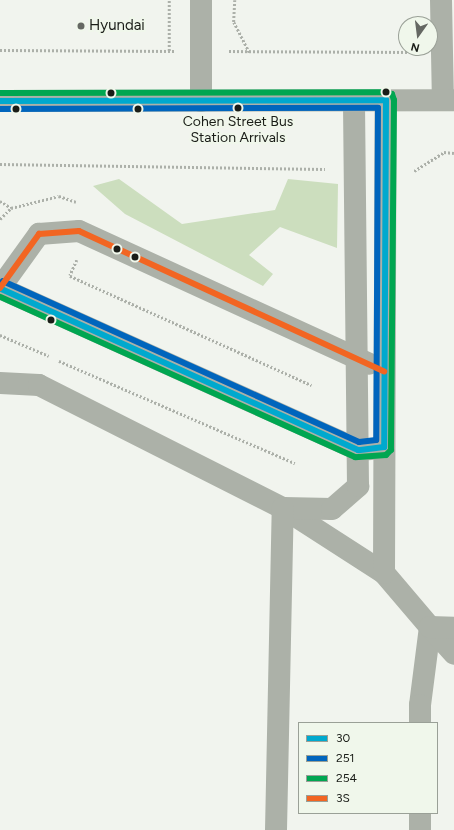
<!DOCTYPE html>
<style>
body{margin:0}
#map{position:relative;width:454px;height:830px;overflow:hidden;background:#f1f4ee;font-family:Figtree,sans-serif}
div>[style]{position:absolute}
.green>*{inset:0;background:#ccdebe}
.path>*{height:2.5px;margin-top:-1.25px;transform-origin:0;background:repeating-linear-gradient(90deg,#acb0a9 0 2px,transparent 0 4px)}
.minor>*{height:22px;margin:-11px;padding:0 11px;transform-origin:11px;border-radius:11px;background:#acb1a8}
.bus-1>*{height:6px;margin:-3px;padding:0 3px;transform-origin:3px;border-radius:3px;background:#00a9ce}
.bus-2>*{height:6px;margin:-3px;padding:0 3px;transform-origin:3px;border-radius:3px;background:#0065bd}
.bus-3>*{height:6px;margin:-3px;padding:0 3px;transform-origin:3px;border-radius:3px;background:#00a651}
.bus-4>*{height:6px;margin:-3px;padding:0 3px;transform-origin:3px;border-radius:3px;background:#f26522}
.dots>*{width:11px;height:11px;translate:-50% -50%;box-sizing:border-box;border:2px solid #f0f7eb;border-radius:50%}
span{translate:-50% -50%;white-space:nowrap;text-align:center;line-height:1.15;-webkit-text-stroke:4px #f0f7eb;paint-order:stroke}
.bus-label{font-size:14px;color:#1a1d18}
.poi-label{font-size:15px;color:#1a1d18}
.left{translate:0 -50%;text-align:left}
.legend{position:absolute;left:298px;top:722px;width:140px;height:92px;box-sizing:border-box;background:#f0f7eb;border:1px solid #9aa097;margin:0;padding:5px 7px;list-style:none;font-size:12px;color:#1a1d18}
.legend li{display:flex;align-items:center;gap:8px;height:20px}
.legend b{width:20px;border:1px solid #9aa097}
.north{position:absolute;left:398px;top:16px;width:40px;height:40px;box-sizing:border-box;background:#f0f7eb;border:1px solid #9aa097;border-radius:50%;rotate:194deg;font-size:11px;font-weight:700;line-height:16px;text-align:center;color:#1a1d18}
.north::after{content:'';display:block;margin:auto;width:14px;height:18px;background:#656863;clip-path:polygon(50% 0,100% 100%,50% 72%,0 100%)}
</style>
<div id="map">
<div class="green">
<i style="clip-path:polygon(119px 179px,182px 224px,275px 210px,288px 179px,338px 184px,337px 248px,280px 227px,249px 255px,273px 274px,263px 286px,125px 214px,93px 186px)"></i>
</div>
<div class="path">
<i style="left:235px;top:0;width:22px;rotate:93deg"></i>
<i style="left:234px;top:22px;width:34px;rotate:63deg"></i>
<i style="left:0;top:50px;width:174px;rotate:0.3deg"></i>
<i style="left:169px;top:51px;width:51px;rotate:-90deg"></i>
<i style="left:229px;top:51px;width:185px;rotate:0.3deg"></i>
<i style="left:0;top:164px;width:325px;rotate:0.9deg"></i>
<i style="left:414px;top:171px;width:36px;rotate:-32deg"></i>
<i style="left:444px;top:152px;width:10px;rotate:6deg"></i>
<i style="left:0;top:201px;width:13px;rotate:32deg"></i>
<i style="left:0;top:219px;width:16px;rotate:-45deg"></i>
<i style="left:11px;top:208px;width:49px;rotate:-14deg"></i>
<i style="left:59px;top:196px;width:18px;rotate:19deg"></i>
<i style="left:77px;top:260px;width:17px;rotate:114deg"></i>
<i style="left:70px;top:276px;width:265px;rotate:24.3deg"></i>
<i style="left:0;top:335px;width:53px;rotate:23.2deg"></i>
<i style="left:59px;top:361px;width:257px;rotate:23.4deg"></i>
</div>
<div class="minor">
<i style="left:441px;top:0;width:100px;rotate:88.9deg"></i>
<i style="left:0;top:101px;width:454px;rotate:-0.1deg"></i>
<i style="left:201px;top:101px;width:101px;rotate:-90deg"></i>
<i style="left:0;top:288px;width:67px;rotate:-54.2deg"></i>
<i style="left:39px;top:234px;width:40px;rotate:-4.3deg"></i>
<i style="left:79px;top:231px;width:319px;rotate:24.6deg"></i>
<i style="left:0;top:288px;width:393px;rotate:24.3deg"></i>
<i style="left:358px;top:450px;width:13px;rotate:-4deg"></i>
<i style="left:0;top:383px;width:39px;rotate:3deg"></i>
<i style="left:39px;top:385px;width:273px;rotate:26.8deg"></i>
<i style="left:283px;top:508px;width:120px;rotate:32.8deg"></i>
<i style="left:384px;top:573px;width:71px;rotate:49.6deg"></i>
<i style="left:430px;top:627px;width:79px;rotate:97.3deg"></i>
<i style="left:420px;top:705px;width:18px;rotate:90deg"></i>
<i style="left:283px;top:508px;width:49px;rotate:1.2deg"></i>
<i style="left:332px;top:509px;width:35px;rotate:-41deg"></i>
<i style="left:358px;top:486px;width:385px;rotate:-90.6deg"></i>
<i style="left:384px;top:573px;width:473px;rotate:-89.8deg"></i>
<i style="left:430px;top:627px;width:36px;rotate:48deg"></i>
<i style="left:430px;top:627px;width:24px;rotate:2deg"></i>
<i style="left:276px;top:830px;width:322px;rotate:-88.8deg"></i>
<i style="left:420px;top:830px;width:17px;rotate:-90deg"></i>
</div>
<div class="bus-1">
<i style="left:0;top:101px;width:386px;rotate:-0.1deg"></i>
<i style="left:386px;top:100px;width:347px;rotate:90.3deg"></i>
<i style="left:384px;top:447px;width:26px;rotate:173deg"></i>
<i style="left:358px;top:450px;width:393px;rotate:-155.7deg"></i>
</div>
<div class="bus-2">
<i style="left:0;top:109px;width:378px;rotate:-0.2deg"></i>
<i style="left:378px;top:108px;width:332px;rotate:90.3deg"></i>
<i style="left:376px;top:440px;width:17px;rotate:173deg"></i>
<i style="left:359px;top:442px;width:391px;rotate:-155.7deg"></i>
</div>
<div class="bus-3">
<i style="left:0;top:93px;width:386px;rotate:-0.1deg"></i>
<i style="left:386px;top:92px;width:6px;rotate:18deg"></i>
<i style="left:392px;top:94px;width:6px;rotate:72deg"></i>
<i style="left:394px;top:100px;width:350px;rotate:90.5deg"></i>
<i style="left:391px;top:450px;width:7px;rotate:135deg"></i>
<i style="left:386px;top:455px;width:31px;rotate:176deg"></i>
<i style="left:355px;top:457px;width:389px;rotate:-155.7deg"></i>
</div>
<div class="bus-4">
<i style="left:0;top:288px;width:67px;rotate:-54.2deg"></i>
<i style="left:39px;top:234px;width:40px;rotate:-4.3deg"></i>
<i style="left:79px;top:231px;width:336px;rotate:24.7deg"></i>
</div>
<div class="dots">
<i style="left:81px;top:26px;background:#656863"></i>
<i style="left:386px;top:92px;background:#1a1d18"></i>
<i style="left:111px;top:93px;background:#1a1d18"></i>
<i style="left:238px;top:108px;background:#1a1d18"></i>
<i style="left:16px;top:109px;background:#1a1d18"></i>
<i style="left:138px;top:109px;background:#1a1d18"></i>
<i style="left:117px;top:249px;background:#1a1d18"></i>
<i style="left:135px;top:257px;background:#1a1d18"></i>
<i style="left:51px;top:320px;background:#1a1d18"></i>
</div>
<div class="bus-label">
<span style="left:238px;top:130px">Cohen Street Bus<br>Station Arrivals</span>
</div>
<div class="poi-label">
<span class="left" style="left:89px;top:26px">Hyundai</span>
</div>
<ul class="legend">
<li><b style="height:5px;background:#00a9ce"></b>30</li>
<li><b style="height:5px;background:#0065bd"></b>251</li>
<li><b style="height:5px;background:#00a651"></b>254</li>
<li><b style="height:5px;background:#f26522"></b>3S</li>
</ul>
<div class="north">N</div>
</div>
